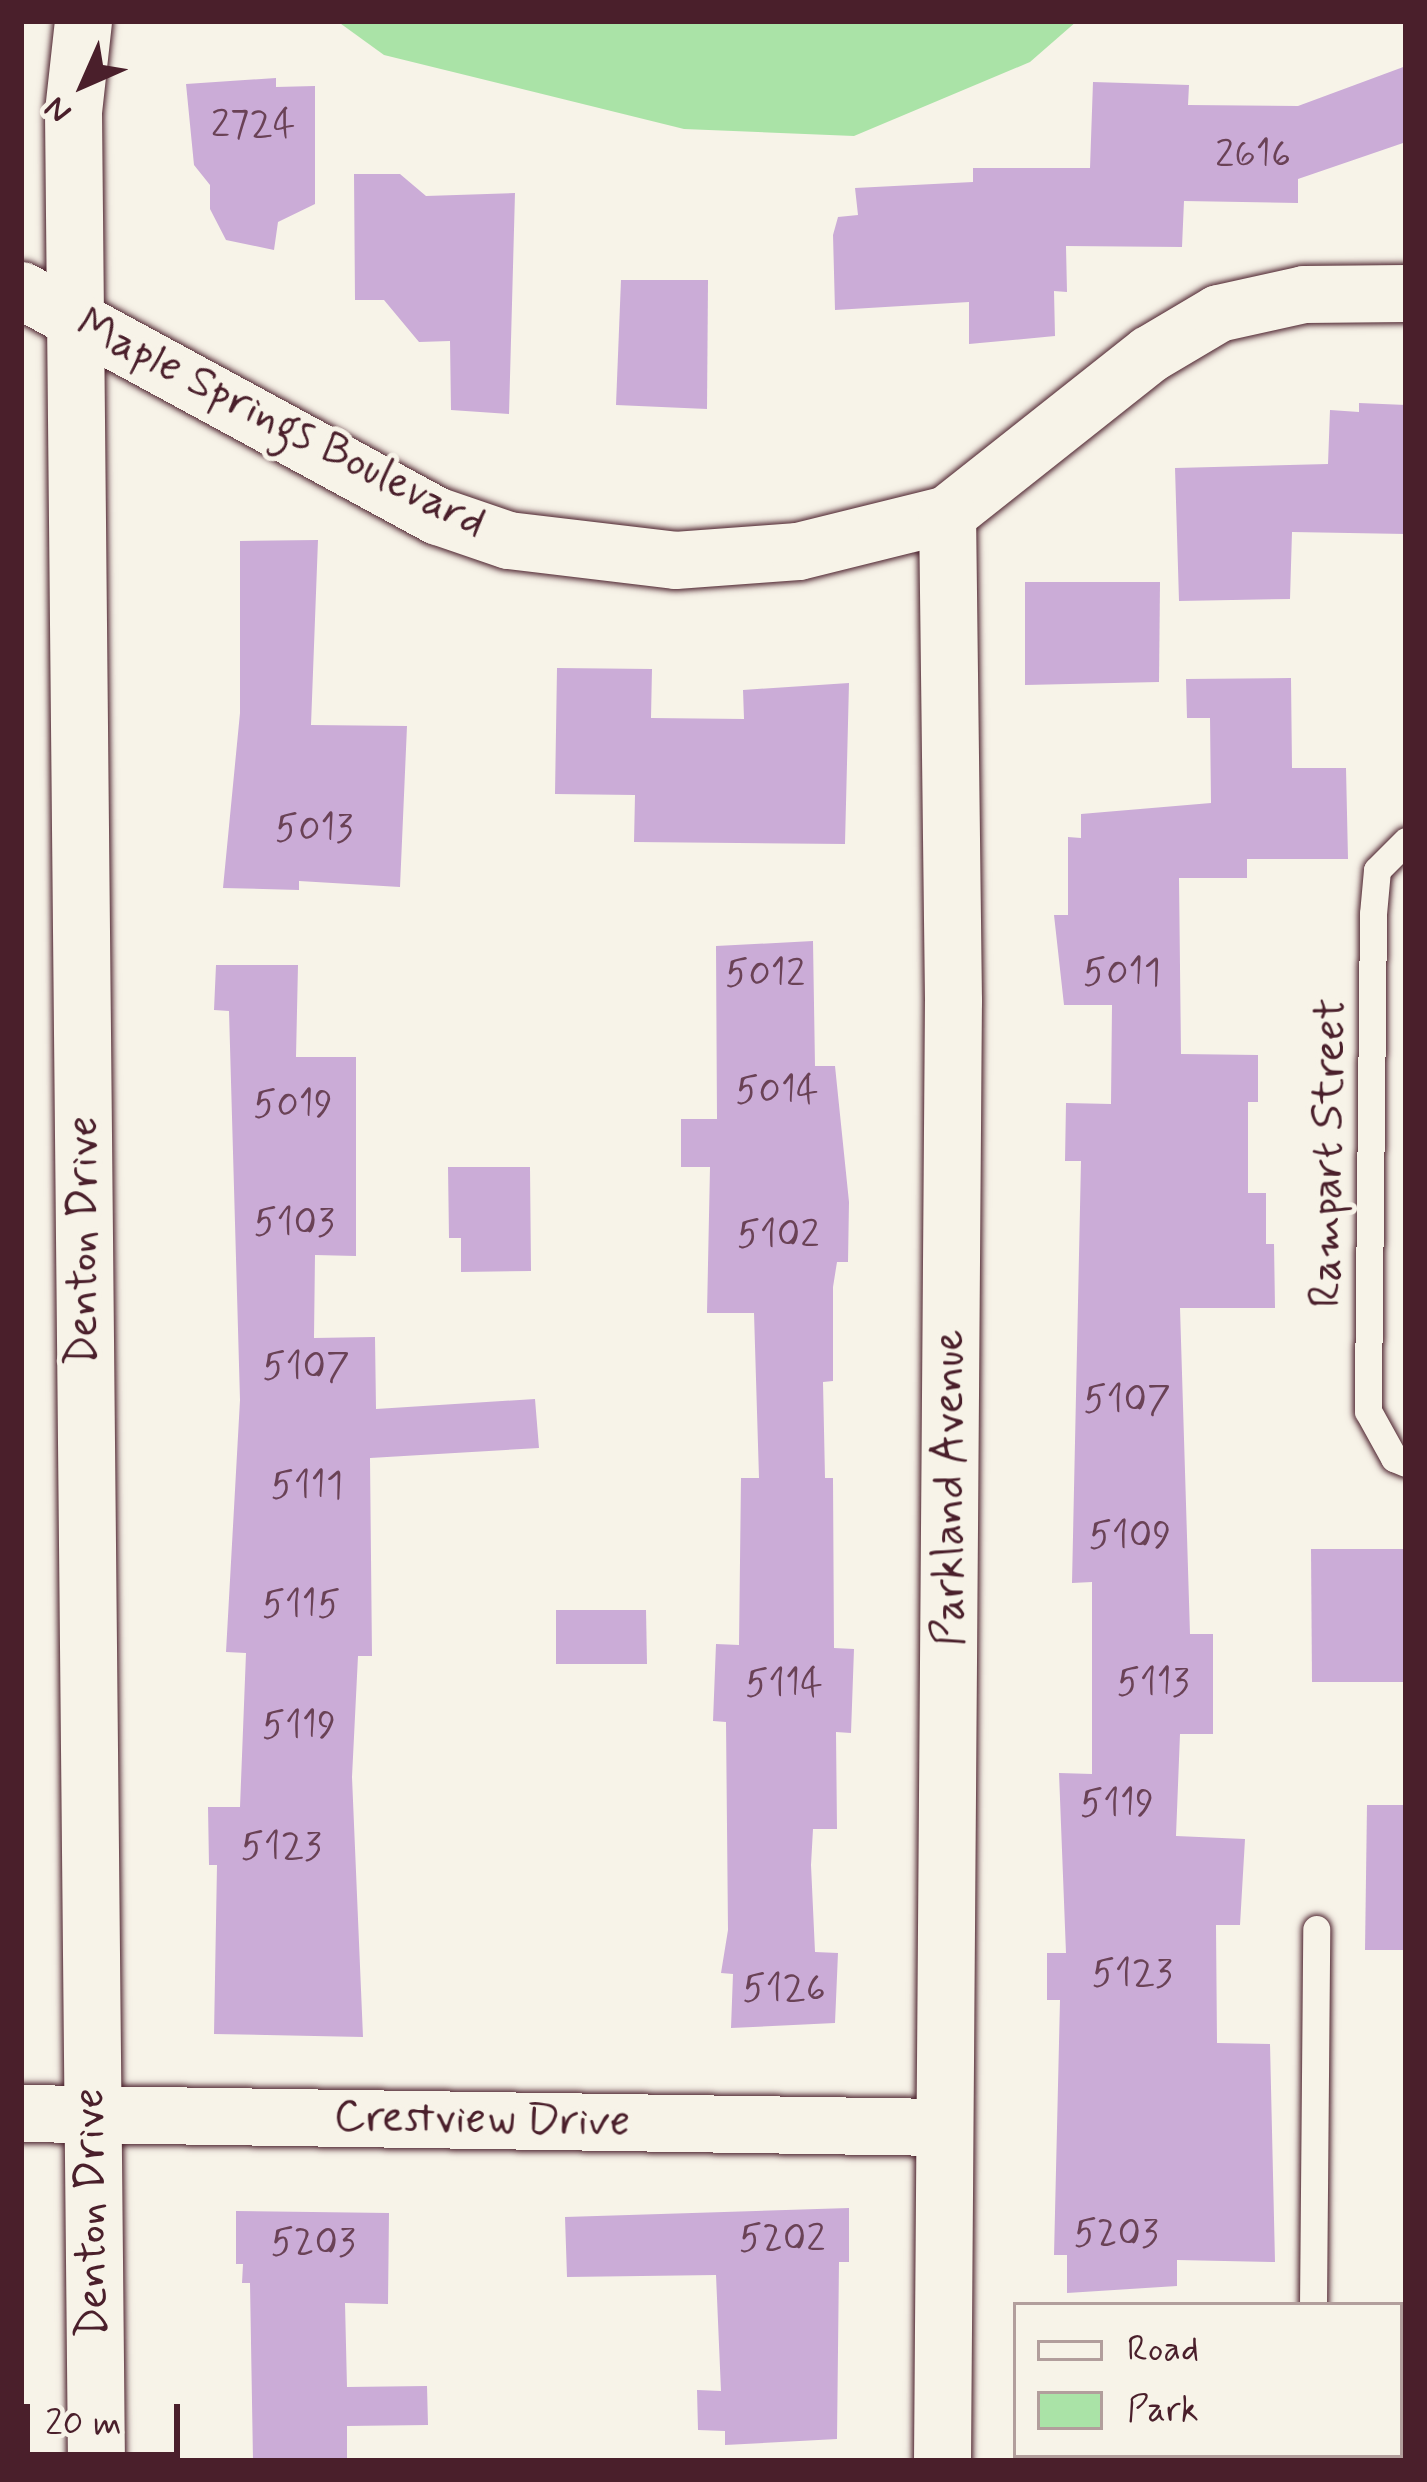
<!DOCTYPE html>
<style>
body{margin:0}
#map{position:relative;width:1427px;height:2482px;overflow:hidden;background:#f7f3e8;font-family:Mynerve,sans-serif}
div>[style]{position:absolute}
.green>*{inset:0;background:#aae3a7}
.building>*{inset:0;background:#cbacd7}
.roads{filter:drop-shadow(0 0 3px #4a1f2b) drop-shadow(0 0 3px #4a1f2b)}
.lane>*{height:27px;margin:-13.5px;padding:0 13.5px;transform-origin:13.5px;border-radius:13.5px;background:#f7f3e8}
.street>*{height:57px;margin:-28.5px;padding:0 28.5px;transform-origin:28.5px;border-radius:28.5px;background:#f7f3e8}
span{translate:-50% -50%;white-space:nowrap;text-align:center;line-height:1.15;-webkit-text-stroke:10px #f7f3e8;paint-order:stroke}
.number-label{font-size:39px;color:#6a4256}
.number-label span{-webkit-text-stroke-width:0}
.street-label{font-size:45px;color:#4a1f2b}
.frame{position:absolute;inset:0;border:24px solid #4a1f2b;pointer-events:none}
.legend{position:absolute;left:1013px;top:2302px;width:390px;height:156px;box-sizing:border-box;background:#f7f3e8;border:3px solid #b29e9c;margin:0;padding:15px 21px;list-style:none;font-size:36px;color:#4a1f2b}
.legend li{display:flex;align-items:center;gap:24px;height:60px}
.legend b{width:60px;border:3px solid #b29e9c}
.north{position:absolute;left:24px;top:24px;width:120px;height:120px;-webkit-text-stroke:9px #f7f3e8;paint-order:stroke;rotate:225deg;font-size:33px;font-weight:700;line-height:48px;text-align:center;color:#4a1f2b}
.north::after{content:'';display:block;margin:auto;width:42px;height:54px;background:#4a1f2b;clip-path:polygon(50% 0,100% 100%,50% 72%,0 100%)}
.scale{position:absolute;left:24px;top:2404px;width:156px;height:54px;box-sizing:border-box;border:6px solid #4a1f2b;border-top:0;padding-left:15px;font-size:36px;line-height:42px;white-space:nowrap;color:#4a1f2b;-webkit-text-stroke:9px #f7f3e8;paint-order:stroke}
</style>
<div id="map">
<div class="green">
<i style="clip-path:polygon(337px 21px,1077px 21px,1030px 62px,854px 136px,684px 129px,384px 55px)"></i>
</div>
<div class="building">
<i style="clip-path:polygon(1406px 66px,1406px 142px,1298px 179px,1298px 203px,1184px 201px,1182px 247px,1066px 246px,1067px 292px,1054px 291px,1055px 336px,969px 344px,969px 302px,835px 310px,833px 235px,838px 217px,858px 215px,855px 188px,973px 182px,973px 168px,1090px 168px,1093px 82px,1189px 85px,1188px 105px,1298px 106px)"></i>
<i style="clip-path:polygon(276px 78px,276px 87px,315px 86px,315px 204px,278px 222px,274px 250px,226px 240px,210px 209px,210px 185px,194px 165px,186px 84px)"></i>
<i style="clip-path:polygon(354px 174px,400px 174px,426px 196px,515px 193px,509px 414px,451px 410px,450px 341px,419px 342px,384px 300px,355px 300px)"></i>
<i style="clip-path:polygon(621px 280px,708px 280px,707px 409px,616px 405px)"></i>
<i style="clip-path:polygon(1359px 403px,1406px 405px,1406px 534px,1292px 532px,1290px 599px,1179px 601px,1175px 468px,1328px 464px,1330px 410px,1359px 412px)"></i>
<i style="clip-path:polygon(318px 540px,311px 725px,407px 726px,400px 887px,299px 881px,299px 890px,223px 888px,240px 713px,240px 541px)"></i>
<i style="clip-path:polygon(1025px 582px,1160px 582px,1159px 682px,1025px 685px)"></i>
<i style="clip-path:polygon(557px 668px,652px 669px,651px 718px,744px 719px,743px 690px,849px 683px,845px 844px,634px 842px,635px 795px,555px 794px)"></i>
<i style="clip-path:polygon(1291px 678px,1292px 768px,1346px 768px,1348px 859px,1247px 859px,1247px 878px,1179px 878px,1181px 1054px,1258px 1055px,1258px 1102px,1248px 1102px,1248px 1193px,1266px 1193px,1266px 1244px,1274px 1244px,1275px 1308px,1180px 1308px,1190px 1634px,1213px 1634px,1213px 1734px,1180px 1734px,1176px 1836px,1245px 1839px,1240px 1925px,1216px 1925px,1217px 2043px,1270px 2044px,1275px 2262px,1177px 2260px,1177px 2286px,1067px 2293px,1067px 2255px,1054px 2255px,1060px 2000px,1047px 2000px,1047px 1953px,1066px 1953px,1059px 1773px,1092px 1774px,1092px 1582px,1072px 1583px,1081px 1161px,1065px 1161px,1066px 1103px,1111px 1104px,1112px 1005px,1064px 1005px,1054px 915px,1068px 915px,1068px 837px,1081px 838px,1081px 814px,1211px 803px,1210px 718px,1187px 718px,1186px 679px)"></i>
<i style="clip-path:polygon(813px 941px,815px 1066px,835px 1066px,849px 1202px,848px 1262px,837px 1262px,833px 1287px,833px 1381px,823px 1382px,825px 1478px,833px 1478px,834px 1648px,854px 1649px,851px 1733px,836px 1732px,837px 1829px,813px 1829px,811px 1865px,815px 1952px,838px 1953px,835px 2023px,731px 2028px,733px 1974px,721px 1973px,728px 1930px,726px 1722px,713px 1721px,716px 1644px,739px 1645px,741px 1478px,759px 1478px,754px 1313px,707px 1313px,710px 1167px,681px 1167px,681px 1119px,717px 1119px,716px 946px)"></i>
<i style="clip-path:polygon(216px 965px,298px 965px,296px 1057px,356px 1057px,356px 1256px,315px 1255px,314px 1338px,375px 1337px,376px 1409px,535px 1399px,539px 1448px,370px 1458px,372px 1656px,358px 1656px,352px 1777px,363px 2037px,214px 2034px,217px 1865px,209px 1865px,208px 1807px,240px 1807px,246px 1653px,226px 1652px,240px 1400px,229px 1011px,214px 1010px)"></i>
<i style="clip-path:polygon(448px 1167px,530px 1167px,531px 1271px,461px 1272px,461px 1238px,449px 1238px)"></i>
<i style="clip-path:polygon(1311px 1549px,1406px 1549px,1406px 1682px,1312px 1682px)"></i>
<i style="clip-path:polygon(556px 1610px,646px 1610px,647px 1664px,556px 1664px)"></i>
<i style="clip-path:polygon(1367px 1805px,1406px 1805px,1406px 1950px,1365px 1950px)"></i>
<i style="clip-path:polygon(849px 2208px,849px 2262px,839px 2262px,837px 2439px,725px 2445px,725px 2431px,698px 2430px,697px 2390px,721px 2391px,716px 2275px,567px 2277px,565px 2217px)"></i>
<i style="clip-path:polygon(236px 2211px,389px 2213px,388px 2304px,345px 2303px,347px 2387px,427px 2386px,428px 2425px,347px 2426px,347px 2461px,253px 2461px,250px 2283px,242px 2283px,243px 2264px,236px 2264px)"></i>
</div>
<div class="roads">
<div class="lane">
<i style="left:1406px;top:841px;width:41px;rotate:135deg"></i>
<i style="left:1377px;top:870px;width:44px;rotate:95.2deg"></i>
<i style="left:1373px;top:914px;width:497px;rotate:90.6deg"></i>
<i style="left:1368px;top:1411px;width:54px;rotate:61deg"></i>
<i style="left:1394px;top:1458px;width:13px;rotate:23deg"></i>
<i style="left:1313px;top:2305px;width:376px;rotate:-89.5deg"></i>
<i style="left:1313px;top:2461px;width:6px;rotate:-90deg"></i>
</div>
<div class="street">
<i style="left:83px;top:21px;width:92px;rotate:96.3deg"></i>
<i style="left:73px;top:112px;width:2349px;rotate:89.44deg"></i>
<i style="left:21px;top:290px;width:474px;rotate:28.5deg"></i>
<i style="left:438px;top:516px;width:74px;rotate:18.9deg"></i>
<i style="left:508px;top:540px;width:168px;rotate:6.8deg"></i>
<i style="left:675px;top:560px;width:123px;rotate:-4.2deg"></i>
<i style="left:798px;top:551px;width:154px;rotate:-13.9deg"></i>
<i style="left:947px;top:514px;width:258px;rotate:-38.4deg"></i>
<i style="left:1149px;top:354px;width:80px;rotate:-30.7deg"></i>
<i style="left:1218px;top:313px;width:88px;rotate:-12.5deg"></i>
<i style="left:1304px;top:294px;width:102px;rotate:-0.6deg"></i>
<i style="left:21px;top:2113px;width:922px;rotate:0.87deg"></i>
<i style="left:942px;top:2461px;width:1460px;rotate:-89.57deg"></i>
<i style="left:953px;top:1001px;width:487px;rotate:-90.7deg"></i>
</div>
</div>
<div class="number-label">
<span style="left:253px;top:126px">2724</span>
<span style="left:1253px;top:156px">2616</span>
<span style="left:314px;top:830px">5013</span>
<span style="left:1122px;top:974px">5011</span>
<span style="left:765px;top:975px">5012</span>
<span style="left:777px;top:1092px">5014</span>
<span style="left:293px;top:1106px">5019</span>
<span style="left:294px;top:1224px">5103</span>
<span style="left:778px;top:1236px">5102</span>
<span style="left:306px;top:1368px">5107</span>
<span style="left:1127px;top:1401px">5107</span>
<span style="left:307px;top:1487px">5111</span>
<span style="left:1130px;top:1537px">5109</span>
<span style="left:301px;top:1606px">5115</span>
<span style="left:1153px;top:1684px">5113</span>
<span style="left:784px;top:1685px">5114</span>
<span style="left:299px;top:1727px">5119</span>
<span style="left:1117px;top:1805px">5119</span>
<span style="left:281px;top:1848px">5123</span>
<span style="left:1132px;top:1975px">5123</span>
<span style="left:784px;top:1990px">5126</span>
<span style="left:1116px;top:2235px">5203</span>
<span style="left:782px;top:2240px">5202</span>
<span style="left:313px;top:2244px">5203</span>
</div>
<div class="street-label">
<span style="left:281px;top:424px;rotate:27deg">Maple Springs Boulevard</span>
<span style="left:1329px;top:1153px;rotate:-89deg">Rampart Street</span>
<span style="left:84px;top:1241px;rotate:-90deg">Denton Drive</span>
<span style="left:950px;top:1488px;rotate:-90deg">Parkland Avenue</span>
<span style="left:482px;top:2120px;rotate:1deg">Crestview Drive</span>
<span style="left:92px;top:2213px;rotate:-91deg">Denton Drive</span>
</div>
<div class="frame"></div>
<ul class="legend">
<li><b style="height:15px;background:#f7f3e8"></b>Road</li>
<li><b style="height:33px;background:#aae3a7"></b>Park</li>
</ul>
<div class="north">N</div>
<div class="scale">20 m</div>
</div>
